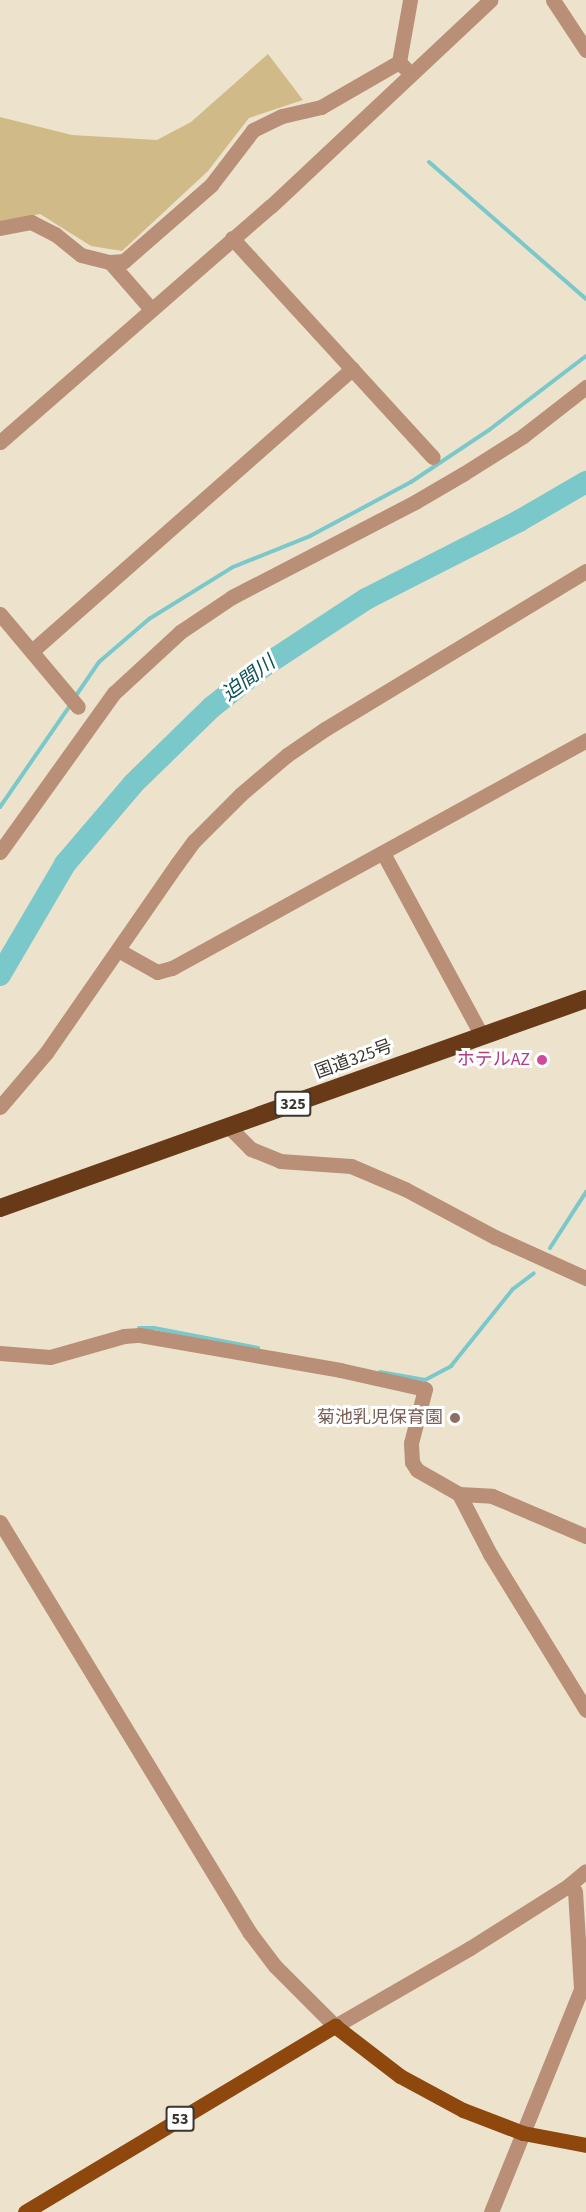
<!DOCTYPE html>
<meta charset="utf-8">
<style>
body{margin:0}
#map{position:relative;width:586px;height:2212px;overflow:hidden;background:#ede3cd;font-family:"Source Sans 3","Noto Sans JP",sans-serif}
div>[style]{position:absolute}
.green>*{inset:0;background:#d0bb88}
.stream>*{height:4px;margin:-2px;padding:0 2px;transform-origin:2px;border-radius:2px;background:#7bc8cb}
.river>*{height:22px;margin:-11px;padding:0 11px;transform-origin:11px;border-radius:11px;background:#7bc8cb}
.minor>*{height:15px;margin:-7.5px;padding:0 7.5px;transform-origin:7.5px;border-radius:7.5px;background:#b99077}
.major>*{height:15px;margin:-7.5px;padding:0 7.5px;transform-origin:7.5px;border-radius:7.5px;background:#8e470c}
.highway>*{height:18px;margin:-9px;padding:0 9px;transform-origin:9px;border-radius:9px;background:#693a18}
.dots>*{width:16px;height:16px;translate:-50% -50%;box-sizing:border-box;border:3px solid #fff;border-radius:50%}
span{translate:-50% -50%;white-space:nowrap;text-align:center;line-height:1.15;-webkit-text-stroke:6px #fff;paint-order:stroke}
.shield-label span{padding:2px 4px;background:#fff;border:2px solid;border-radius:4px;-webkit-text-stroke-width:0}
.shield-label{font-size:16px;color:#3a362e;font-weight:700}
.street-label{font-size:18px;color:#3a362e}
.hotel-label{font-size:18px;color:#b23c85}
.right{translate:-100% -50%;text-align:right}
.education-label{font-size:18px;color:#785e54}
.water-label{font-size:20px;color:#0d5255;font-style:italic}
</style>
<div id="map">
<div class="green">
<i style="clip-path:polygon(268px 54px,303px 100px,249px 118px,208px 171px,122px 251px,91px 246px,40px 214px,0 222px,0 117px,72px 135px,157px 140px,191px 122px)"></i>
</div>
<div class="stream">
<i style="left:429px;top:162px;width:208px;rotate:41.1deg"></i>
<i style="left:75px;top:697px;width:42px;rotate:-55.6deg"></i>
<i style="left:99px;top:662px;width:66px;rotate:-40.7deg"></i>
<i style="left:149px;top:619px;width:99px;rotate:-31.8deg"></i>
<i style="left:233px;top:567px;width:83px;rotate:-21.9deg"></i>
<i style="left:310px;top:536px;width:115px;rotate:-28.1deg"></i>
<i style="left:411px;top:482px;width:94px;rotate:-33.7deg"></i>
<i style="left:489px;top:430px;width:122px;rotate:-37.3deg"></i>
<i style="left:0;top:807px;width:125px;rotate:-55.4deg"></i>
<i style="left:550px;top:1248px;width:67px;rotate:-57.3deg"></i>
<i style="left:139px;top:1328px;width:15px"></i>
<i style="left:154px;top:1328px;width:106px;rotate:10.9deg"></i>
<i style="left:380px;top:1372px;width:46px;rotate:10.1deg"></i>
<i style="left:425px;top:1380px;width:30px;rotate:-28deg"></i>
<i style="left:451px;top:1366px;width:99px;rotate:-51.2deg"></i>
<i style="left:513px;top:1289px;width:26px;rotate:-37deg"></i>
</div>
<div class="river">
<i style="left:0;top:975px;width:129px;rotate:-59.6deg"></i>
<i style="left:65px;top:864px;width:105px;rotate:-49.6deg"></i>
<i style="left:133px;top:784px;width:110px;rotate:-44.3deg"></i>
<i style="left:212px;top:707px;width:66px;rotate:-38.3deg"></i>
<i style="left:264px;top:666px;width:122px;rotate:-33.3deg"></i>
<i style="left:366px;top:599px;width:172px;rotate:-27deg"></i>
<i style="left:519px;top:521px;width:78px;rotate:-30.2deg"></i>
</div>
<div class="minor">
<i style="left:553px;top:0;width:60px;rotate:56.6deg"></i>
<i style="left:405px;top:68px;width:8px;rotate:-135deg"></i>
<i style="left:399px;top:62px;width:63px;rotate:-79.9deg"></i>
<i style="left:0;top:228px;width:32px;rotate:-11deg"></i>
<i style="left:31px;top:222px;width:27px;rotate:27deg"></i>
<i style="left:55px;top:234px;width:33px;rotate:39deg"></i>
<i style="left:81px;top:255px;width:30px;rotate:14deg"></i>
<i style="left:110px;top:262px;width:14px;rotate:-4deg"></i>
<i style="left:124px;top:261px;width:116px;rotate:-41.1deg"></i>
<i style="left:211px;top:185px;width:69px;rotate:-52.6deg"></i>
<i style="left:253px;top:130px;width:32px;rotate:-26deg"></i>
<i style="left:282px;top:116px;width:40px;rotate:-13deg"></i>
<i style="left:321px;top:107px;width:90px;rotate:-30deg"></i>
<i style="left:232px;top:238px;width:297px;rotate:47.5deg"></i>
<i style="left:110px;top:262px;width:62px;rotate:48.9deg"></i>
<i style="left:0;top:442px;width:359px;rotate:-41.1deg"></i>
<i style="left:271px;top:206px;width:301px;rotate:-43.2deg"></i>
<i style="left:0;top:614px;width:121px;rotate:50deg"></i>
<i style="left:32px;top:651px;width:427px;rotate:-41.4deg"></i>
<i style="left:0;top:852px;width:196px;rotate:-54.4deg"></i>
<i style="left:114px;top:693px;width:90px;rotate:-42.7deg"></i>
<i style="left:180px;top:632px;width:63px;rotate:-33.9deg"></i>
<i style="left:232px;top:597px;width:206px;rotate:-27.4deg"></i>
<i style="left:415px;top:502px;width:56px;rotate:-30.3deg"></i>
<i style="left:463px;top:474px;width:71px;rotate:-32.3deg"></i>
<i style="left:523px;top:436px;width:80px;rotate:-37.9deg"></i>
<i style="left:383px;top:853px;width:208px;rotate:61.6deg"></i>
<i style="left:118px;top:950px;width:45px;rotate:29.4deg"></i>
<i style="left:157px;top:972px;width:16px;rotate:-15deg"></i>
<i style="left:172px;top:968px;width:473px;rotate:-28.8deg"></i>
<i style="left:0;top:1107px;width:71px;rotate:-49.6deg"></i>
<i style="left:46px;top:1053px;width:230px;rotate:-55.3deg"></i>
<i style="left:177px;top:864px;width:29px;rotate:-54deg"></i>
<i style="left:194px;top:841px;width:66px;rotate:-45deg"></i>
<i style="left:241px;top:794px;width:60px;rotate:-40.3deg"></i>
<i style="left:287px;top:755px;width:46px;rotate:-34.4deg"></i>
<i style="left:325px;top:729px;width:305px;rotate:-31.2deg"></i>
<i style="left:229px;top:1127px;width:31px;rotate:45deg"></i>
<i style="left:251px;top:1149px;width:31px;rotate:22deg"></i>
<i style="left:280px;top:1161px;width:71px;rotate:4deg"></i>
<i style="left:351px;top:1166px;width:59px;rotate:23.1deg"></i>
<i style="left:405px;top:1189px;width:102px;rotate:28.1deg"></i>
<i style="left:495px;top:1237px;width:100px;rotate:24.3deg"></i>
<i style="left:0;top:1353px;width:50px;rotate:4.6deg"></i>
<i style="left:50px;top:1357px;width:77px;rotate:-15.8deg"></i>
<i style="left:124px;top:1336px;width:16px;rotate:-4deg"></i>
<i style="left:140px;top:1335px;width:203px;rotate:9.9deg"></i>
<i style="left:340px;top:1370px;width:87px;rotate:12.6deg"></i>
<i style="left:425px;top:1389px;width:56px;rotate:104.5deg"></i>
<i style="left:411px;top:1443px;width:19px;rotate:87deg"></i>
<i style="left:412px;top:1462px;width:9px;rotate:58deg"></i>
<i style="left:417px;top:1470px;width:48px;rotate:29.7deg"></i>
<i style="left:459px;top:1494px;width:33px;rotate:3deg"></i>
<i style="left:492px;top:1496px;width:102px;rotate:23.1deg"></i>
<i style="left:459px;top:1494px;width:68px;rotate:62.7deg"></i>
<i style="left:490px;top:1554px;width:183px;rotate:58.4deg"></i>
<i style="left:0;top:1522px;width:481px;rotate:58.7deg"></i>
<i style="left:250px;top:1933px;width:41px;rotate:52.9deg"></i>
<i style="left:275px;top:1966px;width:85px;rotate:45deg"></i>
<i style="left:335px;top:2026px;width:156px;rotate:-30deg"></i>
<i style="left:470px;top:1948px;width:116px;rotate:-32.3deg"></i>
<i style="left:568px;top:1886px;width:23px;rotate:-40deg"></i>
<i style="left:491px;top:2212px;width:240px;rotate:-68deg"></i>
<i style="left:581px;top:1989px;width:98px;rotate:-93.5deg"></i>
</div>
<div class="major">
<i style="left:25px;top:2212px;width:362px;rotate:-31deg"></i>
<i style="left:335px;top:2026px;width:82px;rotate:37.6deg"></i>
<i style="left:400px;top:2076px;width:72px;rotate:28.4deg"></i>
<i style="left:463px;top:2110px;width:64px;rotate:21deg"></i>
<i style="left:523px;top:2133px;width:64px;rotate:10.8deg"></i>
</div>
<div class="highway">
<i style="left:0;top:1208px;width:622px;rotate:-19.63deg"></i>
</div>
<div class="dots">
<i style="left:542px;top:1060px;background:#d1479c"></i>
<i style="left:455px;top:1418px;background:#8d6e63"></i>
</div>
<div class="shield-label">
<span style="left:293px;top:1104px">325</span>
<span style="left:180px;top:2119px">53</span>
</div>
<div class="street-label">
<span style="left:354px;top:1060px;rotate:-20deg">国道325号</span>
</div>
<div class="hotel-label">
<span class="right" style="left:530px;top:1060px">ホテルAZ</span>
</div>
<div class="education-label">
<span class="right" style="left:443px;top:1418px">菊池乳児保育園</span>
</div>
<div class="water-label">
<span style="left:249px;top:679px;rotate:-37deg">迫間川</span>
</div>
</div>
